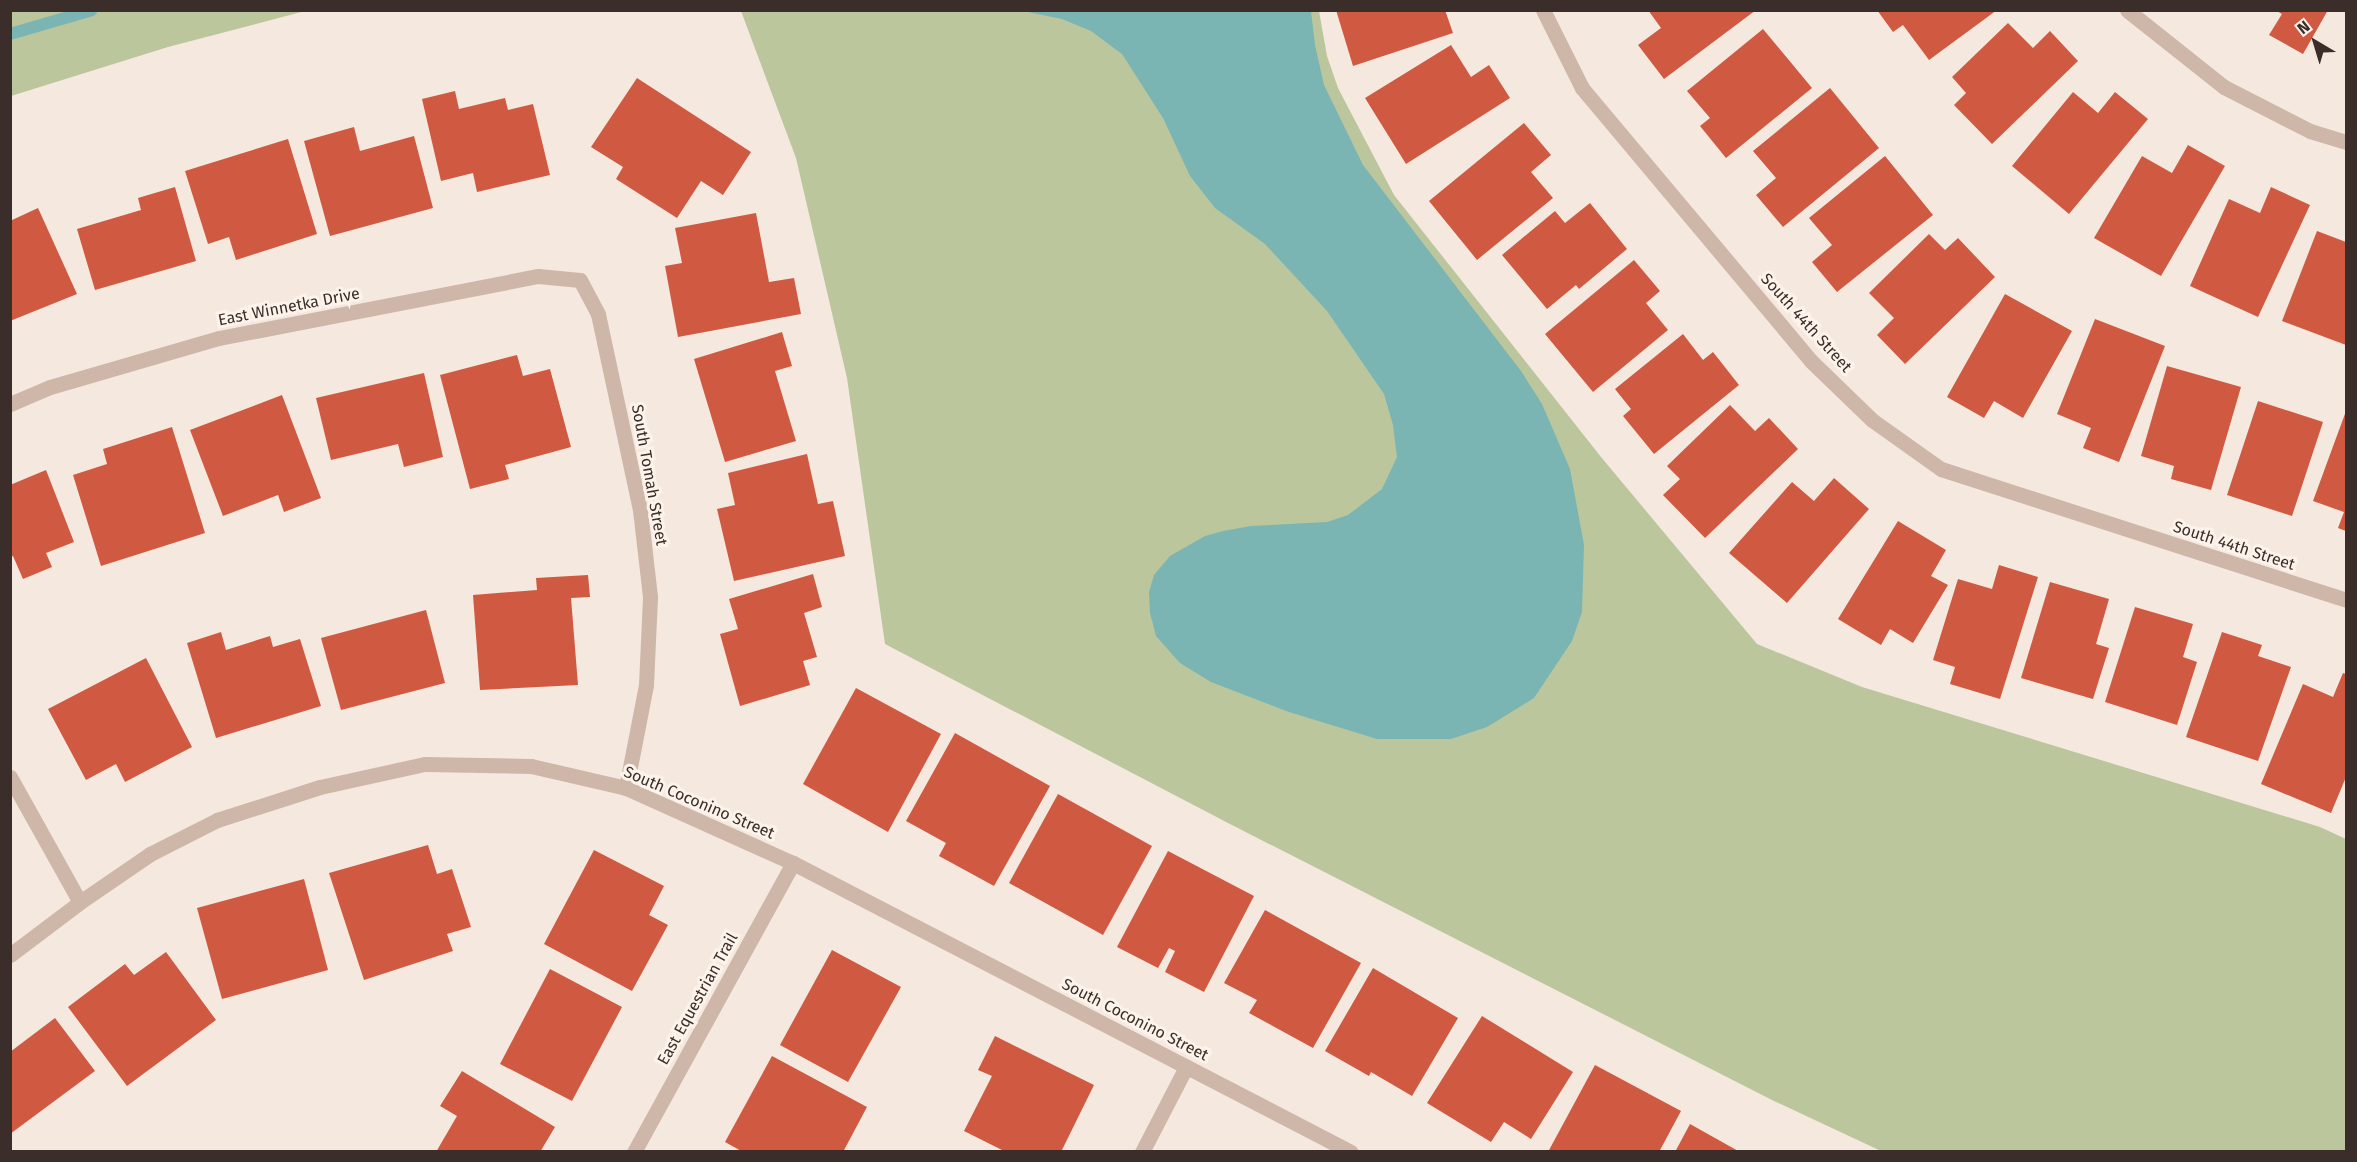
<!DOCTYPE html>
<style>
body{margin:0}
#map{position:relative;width:2357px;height:1162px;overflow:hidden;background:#f5e8de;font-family:"Fira Sans",sans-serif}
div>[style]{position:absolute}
.green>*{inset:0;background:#bbc69c}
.water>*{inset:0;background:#7ab5b3}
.stream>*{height:12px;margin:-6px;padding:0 6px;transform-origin:6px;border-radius:6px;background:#7ab5b3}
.building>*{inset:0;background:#d05941}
.minor>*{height:15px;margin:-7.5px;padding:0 7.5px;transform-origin:7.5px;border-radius:7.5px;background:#ceb7a8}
span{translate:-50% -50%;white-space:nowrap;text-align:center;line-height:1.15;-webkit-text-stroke:6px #fcf3eb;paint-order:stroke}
.street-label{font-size:16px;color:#3b2d29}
.frame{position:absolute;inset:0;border:12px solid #3b2d29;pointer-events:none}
.north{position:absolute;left:2285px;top:12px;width:60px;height:60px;-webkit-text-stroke:4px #fcf3eb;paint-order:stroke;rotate:322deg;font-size:16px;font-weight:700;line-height:24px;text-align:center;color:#3b2d29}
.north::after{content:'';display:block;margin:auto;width:21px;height:27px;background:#3b2d29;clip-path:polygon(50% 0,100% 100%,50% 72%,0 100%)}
</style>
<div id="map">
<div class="green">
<i style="clip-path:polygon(10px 11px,11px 10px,305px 11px,168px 47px,11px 96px)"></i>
<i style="clip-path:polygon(741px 11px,1319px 11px,1327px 56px,1338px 88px,1394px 195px,1601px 457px,1757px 644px,1862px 687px,2320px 827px,2346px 839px,2346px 1151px,1881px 1151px,1772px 1100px,1230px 824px,885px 644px,847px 378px,796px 158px)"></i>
</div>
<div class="water">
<i style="clip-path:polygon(1023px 11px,1311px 11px,1315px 45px,1324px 85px,1363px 165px,1521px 371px,1542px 404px,1570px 469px,1584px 545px,1582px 612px,1572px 641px,1534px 698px,1487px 727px,1451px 739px,1377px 739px,1289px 712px,1211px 682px,1180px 663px,1156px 636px,1150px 613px,1149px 592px,1154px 575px,1170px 556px,1205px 536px,1223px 531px,1251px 526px,1327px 522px,1348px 515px,1382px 489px,1397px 457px,1393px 425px,1384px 394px,1327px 311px,1265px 244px,1215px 208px,1190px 176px,1163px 118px,1122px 54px,1091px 31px,1062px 19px)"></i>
</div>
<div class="stream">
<i style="left:10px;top:34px;width:85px;rotate:-16.3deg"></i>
</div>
<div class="building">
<i style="clip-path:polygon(1336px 10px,1445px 10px,1453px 33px,1353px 66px)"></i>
<i style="clip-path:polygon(1648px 10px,1756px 10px,1664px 79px,1638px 45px,1661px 28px)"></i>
<i style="clip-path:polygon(1877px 10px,1997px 10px,1929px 60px,1903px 25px,1893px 32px)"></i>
<i style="clip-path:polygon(2275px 10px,2328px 10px,2303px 54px,2269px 35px,2282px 14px)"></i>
<i style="clip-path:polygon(2008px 23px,2033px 48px,2050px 31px,2078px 61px,1992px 144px,1954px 105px,1966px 93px,1952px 77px)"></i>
<i style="clip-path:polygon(1763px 29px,1812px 88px,1726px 158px,1700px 126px,1710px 118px,1687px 91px)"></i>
<i style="clip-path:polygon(1451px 45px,1471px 77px,1489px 65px,1510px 98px,1406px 164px,1365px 98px)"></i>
<i style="clip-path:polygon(637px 78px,751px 152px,723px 195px,701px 181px,677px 218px,616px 179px,623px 167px,591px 147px)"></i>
<i style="clip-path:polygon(1830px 88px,1879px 148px,1783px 227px,1756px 195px,1776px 178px,1753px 151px)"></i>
<i style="clip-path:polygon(455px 91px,459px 109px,505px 98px,508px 110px,533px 104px,550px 175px,477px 192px,473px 173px,441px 181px,422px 99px)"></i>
<i style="clip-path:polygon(2073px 92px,2098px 113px,2115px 92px,2148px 119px,2069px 214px,2012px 166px)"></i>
<i style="clip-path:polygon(1524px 123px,1551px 155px,1531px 172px,1553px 198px,1477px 260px,1429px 201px)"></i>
<i style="clip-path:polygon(354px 127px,360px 151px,414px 136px,433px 208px,330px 236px,304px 141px)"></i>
<i style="clip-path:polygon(288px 139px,317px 234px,236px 260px,229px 237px,208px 244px,185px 171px)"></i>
<i style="clip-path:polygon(2188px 145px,2225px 166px,2161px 276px,2094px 238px,2142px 156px,2172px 173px)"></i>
<i style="clip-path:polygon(1885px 156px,1933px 215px,1837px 292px,1812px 262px,1832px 245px,1809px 218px)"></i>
<i style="clip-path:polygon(175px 187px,196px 261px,95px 290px,77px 229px,141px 210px,138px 198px)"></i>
<i style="clip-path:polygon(2271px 187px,2310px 205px,2258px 317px,2190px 286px,2229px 199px,2260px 213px)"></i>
<i style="clip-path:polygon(1590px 203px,1627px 249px,1579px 289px,1576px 285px,1547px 309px,1502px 255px,1555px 211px,1565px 223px)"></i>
<i style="clip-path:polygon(38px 208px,77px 294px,10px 321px,10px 221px)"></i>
<i style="clip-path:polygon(756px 213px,769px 282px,794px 278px,801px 314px,678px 337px,665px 266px,682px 263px,675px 228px)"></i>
<i style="clip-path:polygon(2317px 231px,2346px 242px,2346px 345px,2282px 321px)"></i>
<i style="clip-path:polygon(1929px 234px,1945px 250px,1958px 238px,1995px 277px,1905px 364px,1877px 335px,1894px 318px,1869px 293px)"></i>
<i style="clip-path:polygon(1634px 260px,1660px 291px,1646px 303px,1668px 330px,1593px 392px,1545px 334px)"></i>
<i style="clip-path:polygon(2005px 294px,2072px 331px,2023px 418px,1994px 401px,1984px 418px,1947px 397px)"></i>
<i style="clip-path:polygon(2095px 319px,2165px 346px,2119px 462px,2083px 448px,2091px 428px,2057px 414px)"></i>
<i style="clip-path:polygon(782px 332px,792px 366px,775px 371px,796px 441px,725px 462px,694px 359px)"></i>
<i style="clip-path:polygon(1683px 334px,1703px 360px,1713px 352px,1739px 385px,1654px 454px,1623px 416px,1631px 409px,1615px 389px)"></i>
<i style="clip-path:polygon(517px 355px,523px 376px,550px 369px,571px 447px,505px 465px,509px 479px,470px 489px,440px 375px)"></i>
<i style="clip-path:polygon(2167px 366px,2241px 387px,2211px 490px,2171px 479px,2174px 466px,2141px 456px)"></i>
<i style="clip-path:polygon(424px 373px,443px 457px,404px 467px,398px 444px,331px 460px,316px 398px)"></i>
<i style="clip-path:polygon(282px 395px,321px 498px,284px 512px,278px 495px,223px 516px,190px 430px)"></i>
<i style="clip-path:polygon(2258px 401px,2323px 422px,2292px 516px,2227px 495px)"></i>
<i style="clip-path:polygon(1730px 405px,1755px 431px,1769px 418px,1798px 449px,1705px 538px,1663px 495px,1680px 479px,1667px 466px)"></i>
<i style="clip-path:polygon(2346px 411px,2346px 531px,2338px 528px,2344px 512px,2313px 501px)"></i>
<i style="clip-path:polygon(172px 427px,205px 533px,101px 566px,73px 475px,107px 464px,103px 449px)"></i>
<i style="clip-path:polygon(807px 454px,818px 504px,833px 501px,845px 556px,734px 581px,717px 509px,735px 505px,728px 473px)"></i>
<i style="clip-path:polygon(46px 470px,74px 542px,46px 553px,52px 567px,23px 579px,13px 556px,10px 557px,10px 485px)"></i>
<i style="clip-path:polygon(1834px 478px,1869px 509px,1787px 603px,1729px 553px,1792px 482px,1814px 501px)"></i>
<i style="clip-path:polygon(1898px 521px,1946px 550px,1931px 576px,1948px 585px,1913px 643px,1890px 629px,1881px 645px,1838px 619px)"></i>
<i style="clip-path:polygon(1999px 565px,2038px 577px,2000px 699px,1950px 684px,1955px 667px,1933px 660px,1958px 579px,1992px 589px)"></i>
<i style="clip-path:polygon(813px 574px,822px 607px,804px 613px,817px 657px,803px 661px,810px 685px,740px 706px,720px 634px,738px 629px,729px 599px)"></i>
<i style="clip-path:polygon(588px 575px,590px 597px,571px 598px,578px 685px,480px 690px,473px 595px,537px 590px,536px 578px)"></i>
<i style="clip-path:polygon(2050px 582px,2109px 599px,2096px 644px,2109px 648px,2093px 699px,2021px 678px)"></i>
<i style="clip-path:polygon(2135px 607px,2193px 624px,2183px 657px,2197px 662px,2177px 725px,2105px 702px)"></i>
<i style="clip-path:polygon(426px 610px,445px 683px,341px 710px,321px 638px)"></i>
<i style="clip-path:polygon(221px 632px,226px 650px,270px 636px,273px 647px,300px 639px,321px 706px,216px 738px,187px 643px)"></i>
<i style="clip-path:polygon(2222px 632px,2262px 645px,2258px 656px,2291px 667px,2258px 761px,2186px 737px)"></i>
<i style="clip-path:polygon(146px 658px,192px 747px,125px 782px,116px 764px,86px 780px,48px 709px)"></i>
<i style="clip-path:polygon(2343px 673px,2346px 674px,2346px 777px,2331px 813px,2261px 784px,2303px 684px,2333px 697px)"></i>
<i style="clip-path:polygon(856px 688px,941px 734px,888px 832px,803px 784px)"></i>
<i style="clip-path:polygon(955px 733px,1050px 786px,994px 886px,939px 856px,946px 843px,906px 821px)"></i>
<i style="clip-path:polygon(1058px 794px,1152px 846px,1103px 935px,1009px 883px)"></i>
<i style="clip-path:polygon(428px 845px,437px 874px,452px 869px,471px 927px,447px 934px,453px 951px,364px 980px,329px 873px)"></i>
<i style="clip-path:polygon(594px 850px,664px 886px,649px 915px,668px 925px,632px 991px,544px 944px)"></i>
<i style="clip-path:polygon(1168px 851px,1254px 896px,1204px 992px,1165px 972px,1175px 951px,1169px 948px,1158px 968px,1117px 947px)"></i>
<i style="clip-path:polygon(304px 879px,328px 970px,222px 999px,197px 908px)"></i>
<i style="clip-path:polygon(1265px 910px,1361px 963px,1313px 1048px,1249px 1013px,1257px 1000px,1224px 983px)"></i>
<i style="clip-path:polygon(832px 950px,901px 987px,848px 1082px,780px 1045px)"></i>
<i style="clip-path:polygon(166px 952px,216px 1020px,127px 1086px,68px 1007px,125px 964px,134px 975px)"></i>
<i style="clip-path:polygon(1373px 968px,1458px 1018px,1412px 1096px,1371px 1072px,1369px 1076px,1325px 1051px)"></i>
<i style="clip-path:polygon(550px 969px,622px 1007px,572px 1101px,500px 1064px)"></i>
<i style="clip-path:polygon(1482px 1016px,1573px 1072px,1531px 1139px,1504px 1122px,1491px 1142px,1427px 1103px)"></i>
<i style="clip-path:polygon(55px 1018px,95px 1071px,10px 1134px,10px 1052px)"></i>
<i style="clip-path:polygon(995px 1036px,1094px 1085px,1061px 1152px,1006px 1152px,964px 1131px,992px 1076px,978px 1070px)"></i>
<i style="clip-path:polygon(772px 1056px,867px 1107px,843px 1152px,743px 1152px,725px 1142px)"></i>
<i style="clip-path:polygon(1595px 1065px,1681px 1111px,1659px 1152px,1548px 1152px)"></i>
<i style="clip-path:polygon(462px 1071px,555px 1127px,540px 1152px,436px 1152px,457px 1116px,440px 1106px)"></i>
<i style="clip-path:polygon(1690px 1124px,1740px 1152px,1675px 1152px)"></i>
</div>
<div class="minor">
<i style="left:1543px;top:10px;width:87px;rotate:63.4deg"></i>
<i style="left:1582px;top:88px;width:356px;rotate:50deg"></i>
<i style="left:1811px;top:361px;width:85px;rotate:44deg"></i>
<i style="left:1872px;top:420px;width:85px;rotate:35.4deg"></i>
<i style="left:1941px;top:469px;width:426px;rotate:17.9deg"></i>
<i style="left:2127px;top:10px;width:124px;rotate:38.4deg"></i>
<i style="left:2224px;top:87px;width:97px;rotate:27.1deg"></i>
<i style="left:2310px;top:131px;width:38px;rotate:17deg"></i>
<i style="left:10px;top:404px;width:43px;rotate:-23deg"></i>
<i style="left:50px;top:387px;width:176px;rotate:-16.2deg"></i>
<i style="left:219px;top:338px;width:325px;rotate:-11deg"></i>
<i style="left:538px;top:276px;width:42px;rotate:5.4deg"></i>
<i style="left:580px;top:280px;width:38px;rotate:62deg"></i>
<i style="left:598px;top:314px;width:200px;rotate:77.9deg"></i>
<i style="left:640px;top:510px;width:88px;rotate:83.4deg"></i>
<i style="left:650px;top:597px;width:88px;rotate:92.6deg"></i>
<i style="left:646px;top:685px;width:105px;rotate:101deg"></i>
<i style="left:10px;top:777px;width:143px;rotate:60.8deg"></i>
<i style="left:10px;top:955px;width:88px;rotate:-37.1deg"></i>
<i style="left:80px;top:902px;width:85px;rotate:-34.4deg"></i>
<i style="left:150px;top:854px;width:75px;rotate:-26.9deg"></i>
<i style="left:217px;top:820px;width:108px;rotate:-17.8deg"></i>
<i style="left:320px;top:787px;width:107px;rotate:-12.4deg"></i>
<i style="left:425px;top:764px;width:106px;rotate:1.1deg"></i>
<i style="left:531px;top:766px;width:98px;rotate:13deg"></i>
<i style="left:626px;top:788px;width:183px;rotate:24.2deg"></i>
<i style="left:793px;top:863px;width:628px;rotate:27.38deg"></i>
<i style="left:634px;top:1152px;width:330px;rotate:-61.2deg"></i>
<i style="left:1142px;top:1152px;width:96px;rotate:-62.6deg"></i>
</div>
<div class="street-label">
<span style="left:289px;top:307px;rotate:-11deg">East Winnetka Drive</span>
<span style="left:1806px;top:323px;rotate:48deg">South 44th Street</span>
<span style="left:649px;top:475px;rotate:80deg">South Tomah Street</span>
<span style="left:2234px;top:546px;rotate:18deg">South 44th Street</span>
<span style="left:699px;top:803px;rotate:23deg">South Coconino Street</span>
<span style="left:698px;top:999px;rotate:-61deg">East Equestrian Trail</span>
<span style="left:1135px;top:1020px;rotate:27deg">South Coconino Street</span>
</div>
<div class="frame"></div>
<div class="north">N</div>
</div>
